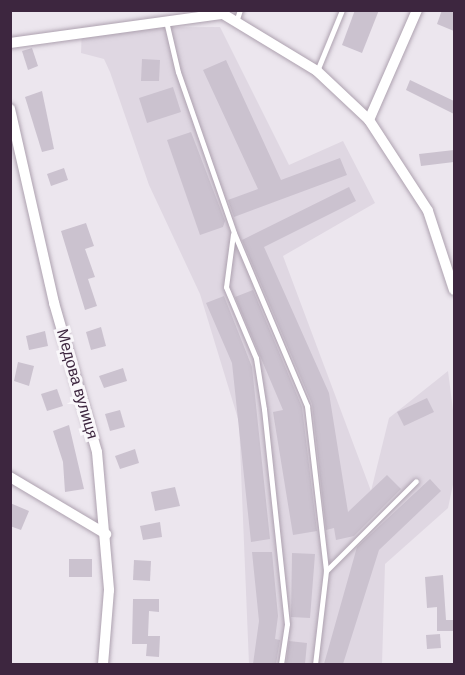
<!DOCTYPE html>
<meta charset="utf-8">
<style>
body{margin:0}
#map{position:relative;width:465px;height:675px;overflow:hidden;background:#ece6ee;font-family:"DM Sans",sans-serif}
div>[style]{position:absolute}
.built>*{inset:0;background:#dfd7e2}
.building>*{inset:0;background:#cbc2cf}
.roads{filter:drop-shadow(0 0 2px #ada1af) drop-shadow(0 0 2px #ada1af)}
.lane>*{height:5px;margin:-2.5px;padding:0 2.5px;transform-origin:2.5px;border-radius:2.5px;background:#fff}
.street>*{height:10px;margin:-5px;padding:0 5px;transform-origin:5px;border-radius:5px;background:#fff}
span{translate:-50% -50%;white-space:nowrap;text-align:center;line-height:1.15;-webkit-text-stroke:6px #f9f7fa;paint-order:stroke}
.street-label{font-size:16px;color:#3d263f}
.frame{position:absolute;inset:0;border:12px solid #3d263f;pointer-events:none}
</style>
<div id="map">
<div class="built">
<i style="clip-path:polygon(220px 27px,289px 165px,343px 141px,375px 203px,283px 256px,371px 491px,389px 418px,448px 371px,454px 418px,454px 480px,448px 508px,385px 564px,382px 664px,249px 664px,239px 422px,200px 294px,149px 185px,110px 72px,104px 59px,81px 53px,82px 28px)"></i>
</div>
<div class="building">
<i style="clip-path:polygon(355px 10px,379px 10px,362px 53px,342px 45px)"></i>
<i style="clip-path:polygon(442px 10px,454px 10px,454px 31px,437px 24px)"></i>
<i style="clip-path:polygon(32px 48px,38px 66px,28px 70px,22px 51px)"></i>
<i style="clip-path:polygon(142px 59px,160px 60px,159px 81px,141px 81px)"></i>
<i style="clip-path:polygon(226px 60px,281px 180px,340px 158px,347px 175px,234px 217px,228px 200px,258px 189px,203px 70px)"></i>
<i style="clip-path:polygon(410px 80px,454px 101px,454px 114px,406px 90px)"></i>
<i style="clip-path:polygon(173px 87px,181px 112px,147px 123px,139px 98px)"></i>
<i style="clip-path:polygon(42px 91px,54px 149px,42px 152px,25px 97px)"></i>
<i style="clip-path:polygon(191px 132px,225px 221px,223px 227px,200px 235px,167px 140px)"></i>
<i style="clip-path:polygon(454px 150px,454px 162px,421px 166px,419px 154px)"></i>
<i style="clip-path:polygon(64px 168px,68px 180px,51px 186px,47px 174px)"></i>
<i style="clip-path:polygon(349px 187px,356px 201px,264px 247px,329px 393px,348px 512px,387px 475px,401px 489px,354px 536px,336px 540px,334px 528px,326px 530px,312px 404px,242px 240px)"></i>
<i style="clip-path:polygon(86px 223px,94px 246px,85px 249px,95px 277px,88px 279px,97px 306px,85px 310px,61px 231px)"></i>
<i style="clip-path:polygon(253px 290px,302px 407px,317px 531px,293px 535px,273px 412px,283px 410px,235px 297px)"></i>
<i style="clip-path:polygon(224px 296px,252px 367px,270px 539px,251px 542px,232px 363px,206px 303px)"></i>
<i style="clip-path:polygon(101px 327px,106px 346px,91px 350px,86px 332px)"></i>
<i style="clip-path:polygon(45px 331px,48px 346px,29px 350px,26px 336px)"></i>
<i style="clip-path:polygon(18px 362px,34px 366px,29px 386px,14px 381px)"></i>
<i style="clip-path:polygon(123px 368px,127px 381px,104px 388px,99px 376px)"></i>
<i style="clip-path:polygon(57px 389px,63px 406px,47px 411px,41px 394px)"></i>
<i style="clip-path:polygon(427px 398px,434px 412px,404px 426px,397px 412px)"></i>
<i style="clip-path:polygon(120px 410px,125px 427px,110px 431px,105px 414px)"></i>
<i style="clip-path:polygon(69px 425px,84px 489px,65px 492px,63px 462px,53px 431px)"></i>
<i style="clip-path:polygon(135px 449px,139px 463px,120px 469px,115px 456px)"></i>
<i style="clip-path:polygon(430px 479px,441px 491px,379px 550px,343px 664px,324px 664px,357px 547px)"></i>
<i style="clip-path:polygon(175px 487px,180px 506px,155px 511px,151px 492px)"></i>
<i style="clip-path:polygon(10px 503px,29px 511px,21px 530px,10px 526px)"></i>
<i style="clip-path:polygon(160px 522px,162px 537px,143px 540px,140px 526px)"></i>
<i style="clip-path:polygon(252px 552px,272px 552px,278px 616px,275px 639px,280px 640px,276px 664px,253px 664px,259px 621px)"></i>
<i style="clip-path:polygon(292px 553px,315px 554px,310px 618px,291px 617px)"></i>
<i style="clip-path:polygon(69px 559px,92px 559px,92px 577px,69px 577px)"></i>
<i style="clip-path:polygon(134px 560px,151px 561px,150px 581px,133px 580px)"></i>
<i style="clip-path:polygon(443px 575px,446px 620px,454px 620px,454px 631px,437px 631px,437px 607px,427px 608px,425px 577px)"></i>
<i style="clip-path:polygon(133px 599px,159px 599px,159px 612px,149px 611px,148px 636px,160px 636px,159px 657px,146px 656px,147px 644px,132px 644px)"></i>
<i style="clip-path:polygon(440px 634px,441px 648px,427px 649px,426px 635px)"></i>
<i style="clip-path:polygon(289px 641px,307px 643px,305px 664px,286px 664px)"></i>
</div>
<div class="roads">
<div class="lane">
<i style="left:166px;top:21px;width:52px;rotate:76.8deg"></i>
<i style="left:178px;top:72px;width:170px;rotate:70.8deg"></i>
<i style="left:234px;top:233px;width:188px;rotate:67.1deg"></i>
<i style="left:307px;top:406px;width:166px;rotate:83.4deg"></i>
<i style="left:326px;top:571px;width:94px;rotate:96.7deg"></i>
<i style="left:236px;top:22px;width:13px;rotate:-72deg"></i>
<i style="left:317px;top:71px;width:66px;rotate:-67.7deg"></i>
<i style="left:233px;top:234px;width:53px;rotate:97.5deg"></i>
<i style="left:226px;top:287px;width:77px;rotate:67.1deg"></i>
<i style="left:256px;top:358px;width:52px;rotate:81.1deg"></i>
<i style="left:264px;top:409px;width:216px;rotate:83.9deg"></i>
<i style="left:287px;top:624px;width:40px;rotate:98.5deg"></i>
<i style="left:326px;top:571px;width:127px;rotate:-45deg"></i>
</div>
<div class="street">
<i style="left:10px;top:43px;width:215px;rotate:-7.8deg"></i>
<i style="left:223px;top:14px;width:110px;rotate:31.2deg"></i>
<i style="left:317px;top:71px;width:71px;rotate:43.3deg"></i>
<i style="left:369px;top:120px;width:108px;rotate:57deg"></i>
<i style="left:428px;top:211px;width:83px;rotate:71.8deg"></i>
<i style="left:10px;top:109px;width:199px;rotate:77.2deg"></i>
<i style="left:54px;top:303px;width:155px;rotate:73.9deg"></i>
<i style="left:97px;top:452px;width:139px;rotate:85deg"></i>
<i style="left:109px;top:590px;width:74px;rotate:94.6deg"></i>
<i style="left:369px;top:120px;width:120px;rotate:-66.4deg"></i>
<i style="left:10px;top:477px;width:112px;rotate:30.7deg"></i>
</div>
</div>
<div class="street-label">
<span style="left:77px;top:384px;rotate:74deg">Медова вулиця</span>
</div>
<div class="frame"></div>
</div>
